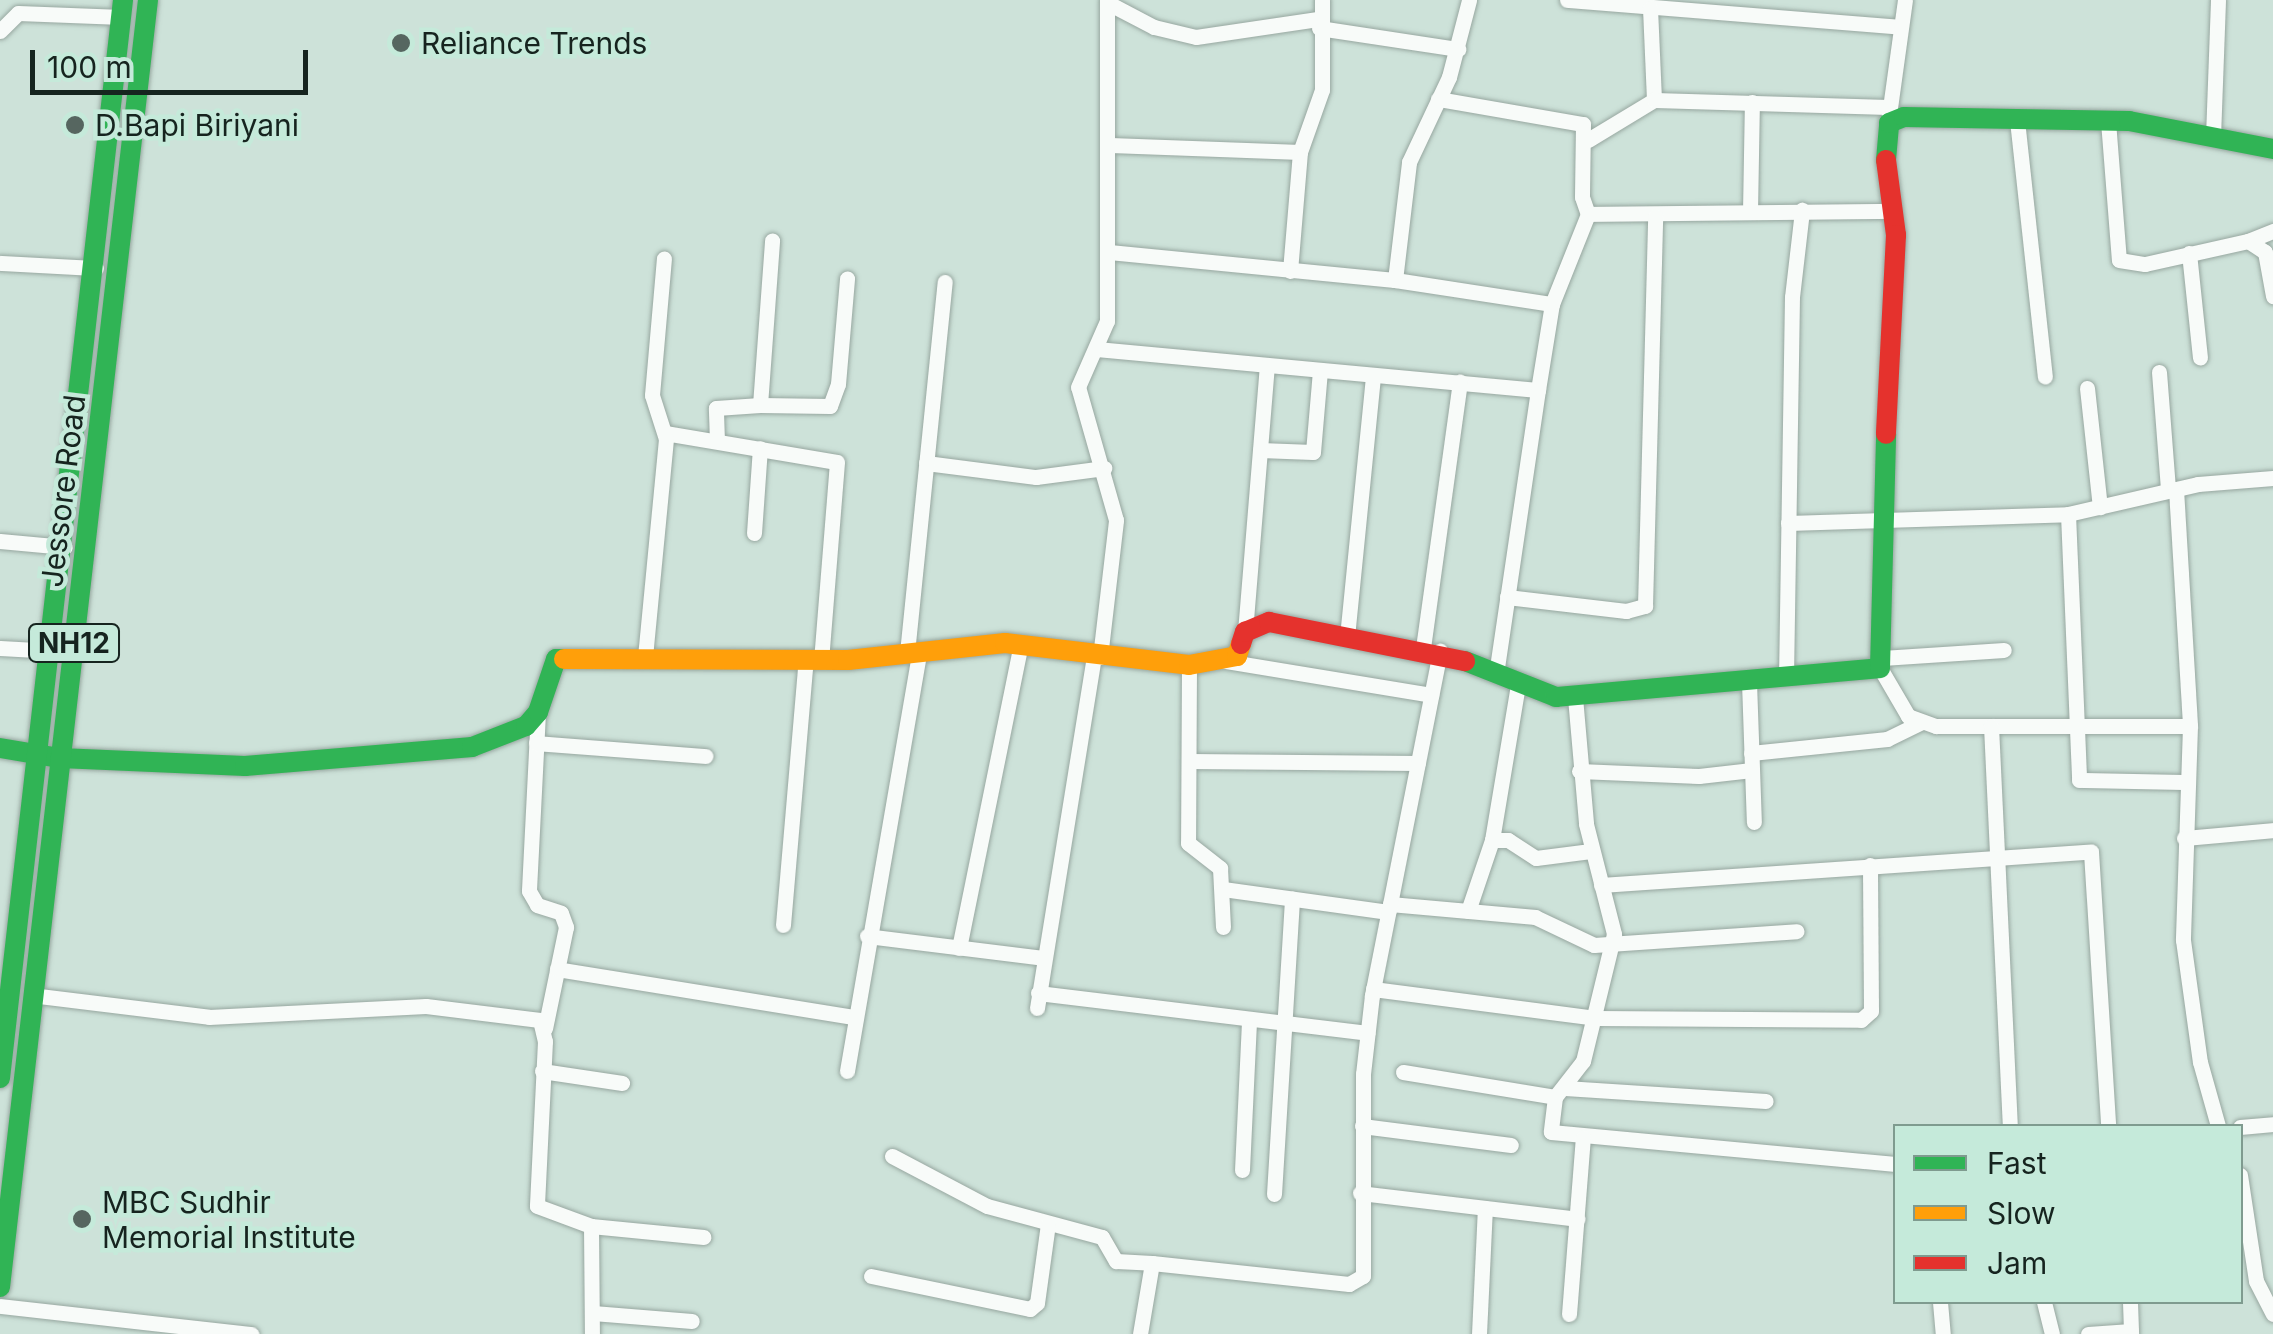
<!DOCTYPE html>
<style>
body{margin:0}
#map{position:relative;width:2273px;height:1334px;overflow:hidden;background:#cde2d9;font-family:Inter,sans-serif}
div>[style]{position:absolute}
.roads{filter:drop-shadow(0 0 2px #97a7a0) drop-shadow(0 0 2px #97a7a0)}
.street>*{height:15px;margin:-7.5px;padding:0 7.5px;transform-origin:7.5px;border-radius:7.5px;background:#f8fbf9}
.fast>*{height:20px;margin:-10px;padding:0 10px;transform-origin:10px;border-radius:10px;background:#30b455}
.slow>*{height:20px;margin:-10px;padding:0 10px;transform-origin:10px;border-radius:10px;background:#ff9f0a}
.jam>*{height:20px;margin:-10px;padding:0 10px;transform-origin:10px;border-radius:10px;background:#e5322d}
.dots>*{width:28px;height:28px;translate:-50% -50%;box-sizing:border-box;border:5px solid #c5eada;border-radius:50%}
span{translate:-50% -50%;white-space:nowrap;text-align:center;line-height:1.15;-webkit-text-stroke:9px #c5eada;paint-order:stroke}
.shield-label span{padding:2px 8px;background:#c5eada;border:2px solid;border-radius:8px;-webkit-text-stroke-width:0}
.shield-label{font-size:28px;color:#16241f;font-weight:700}
.poi-label{font-size:30px;color:#16241f}
.left{translate:0 -50%;text-align:left}
.street-label{font-size:30px;color:#16241f}
.legend{position:absolute;left:1893px;top:1124px;width:350px;height:180px;box-sizing:border-box;background:#c5eada;border:2px solid #7f9b8f;margin:0;padding:12px 18px;list-style:none;font-size:30px;color:#16241f}
.legend li{display:flex;align-items:center;gap:20px;height:50px}
.legend b{width:50px;border:2px solid #7f9b8f}
.scale{position:absolute;left:30px;top:50px;width:278px;height:45px;box-sizing:border-box;border:5px solid #16241f;border-top:0;padding-left:12px;font-size:30px;line-height:35px;white-space:nowrap;color:#16241f;-webkit-text-stroke:8px #c5eada;paint-order:stroke}
</style>
<div id="map">
<div class="roads">
<div class="street">
<i style="left:1567px;top:0;width:334px;rotate:4.6deg"></i>
<i style="left:1108px;top:3px;width:52px;rotate:27.6deg"></i>
<i style="left:1154px;top:27px;width:43px;rotate:13.4deg"></i>
<i style="left:1196px;top:37px;width:123px;rotate:-8.4deg"></i>
<i style="left:1650px;top:8px;width:92px;rotate:87.5deg"></i>
<i style="left:1319px;top:28px;width:141px;rotate:8.6deg"></i>
<i style="left:0;top:31px;width:25px;rotate:-45deg"></i>
<i style="left:18px;top:13px;width:104px;rotate:2.2deg"></i>
<i style="left:1438px;top:99px;width:147px;rotate:9.8deg"></i>
<i style="left:1583px;top:124px;width:73px;rotate:90.8deg"></i>
<i style="left:1582px;top:197px;width:18px;rotate:71deg"></i>
<i style="left:1588px;top:214px;width:306px;rotate:-0.6deg"></i>
<i style="left:1889px;top:115px;width:116px;rotate:-82.1deg"></i>
<i style="left:2017px;top:120px;width:258px;rotate:83.8deg"></i>
<i style="left:2108px;top:121px;width:139px;rotate:85.5deg"></i>
<i style="left:2119px;top:260px;width:26px;rotate:9deg"></i>
<i style="left:2145px;top:264px;width:106px;rotate:-12.6deg"></i>
<i style="left:2248px;top:241px;width:20px;rotate:33deg"></i>
<i style="left:2265px;top:252px;width:45px;rotate:79.7deg"></i>
<i style="left:2213px;top:137px;width:137px;rotate:-87.9deg"></i>
<i style="left:1588px;top:140px;width:77px;rotate:-31.2deg"></i>
<i style="left:1654px;top:100px;width:235px;rotate:1.7deg"></i>
<i style="left:1111px;top:145px;width:189px;rotate:2.1deg"></i>
<i style="left:1750px;top:212px;width:110px;rotate:-89deg"></i>
<i style="left:2248px;top:241px;width:27px;rotate:-22deg"></i>
<i style="left:1109px;top:252px;width:287px;rotate:5.6deg"></i>
<i style="left:1395px;top:280px;width:159px;rotate:8.7deg"></i>
<i style="left:1552px;top:304px;width:97px;rotate:-68.2deg"></i>
<i style="left:2189px;top:253px;width:105px;rotate:84deg"></i>
<i style="left:0;top:263px;width:96px;rotate:3deg"></i>
<i style="left:1290px;top:271px;width:119px;rotate:-85.2deg"></i>
<i style="left:1300px;top:152px;width:66px;rotate:-70.5deg"></i>
<i style="left:1322px;top:90px;width:90px;rotate:-90deg"></i>
<i style="left:1395px;top:280px;width:119px;rotate:-83.2deg"></i>
<i style="left:1409px;top:162px;width:94px;rotate:-64.8deg"></i>
<i style="left:1449px;top:77px;width:80px;rotate:-75.4deg"></i>
<i style="left:1096px;top:349px;width:444px;rotate:5.3deg"></i>
<i style="left:1538px;top:390px;width:287px;rotate:98.4deg"></i>
<i style="left:2159px;top:372px;width:118px;rotate:85.6deg"></i>
<i style="left:2087px;top:388px;width:120px;rotate:83.8deg"></i>
<i style="left:1538px;top:390px;width:87px;rotate:-80.8deg"></i>
<i style="left:760px;top:405px;width:70px;rotate:0.8deg"></i>
<i style="left:830px;top:406px;width:23px;rotate:-70deg"></i>
<i style="left:838px;top:384px;width:106px;rotate:-85.1deg"></i>
<i style="left:665px;top:433px;width:174px;rotate:9.6deg"></i>
<i style="left:837px;top:462px;width:198px;rotate:94.6deg"></i>
<i style="left:717px;top:441px;width:33px;rotate:-92deg"></i>
<i style="left:716px;top:408px;width:44px;rotate:-3.9deg"></i>
<i style="left:760px;top:405px;width:165px;rotate:-85.8deg"></i>
<i style="left:1260px;top:450px;width:53px;rotate:2.2deg"></i>
<i style="left:1313px;top:452px;width:82px;rotate:-85.1deg"></i>
<i style="left:926px;top:463px;width:111px;rotate:7.3deg"></i>
<i style="left:1036px;top:477px;width:69px;rotate:-7.5deg"></i>
<i style="left:2176px;top:489px;width:237px;rotate:86.6deg"></i>
<i style="left:2068px;top:514px;width:266px;rotate:87.6deg"></i>
<i style="left:2079px;top:780px;width:109px;rotate:1.1deg"></i>
<i style="left:1788px;top:523px;width:280px;rotate:-1.8deg"></i>
<i style="left:2068px;top:514px;width:133px;rotate:-13deg"></i>
<i style="left:2198px;top:484px;width:75px;rotate:-4.6deg"></i>
<i style="left:754px;top:533px;width:85px;rotate:-86deg"></i>
<i style="left:0;top:541px;width:65px;rotate:5.3deg"></i>
<i style="left:1507px;top:597px;width:120px;rotate:6.7deg"></i>
<i style="left:1626px;top:611px;width:20px;rotate:-15deg"></i>
<i style="left:1645px;top:606px;width:390px;rotate:-88.5deg"></i>
<i style="left:1245px;top:632px;width:267px;rotate:-85.3deg"></i>
<i style="left:1347px;top:637px;width:263px;rotate:-84.3deg"></i>
<i style="left:0;top:648px;width:54px;rotate:3.2deg"></i>
<i style="left:1423px;top:648px;width:269px;rotate:-82.1deg"></i>
<i style="left:907px;top:653px;width:373px;rotate:-84.2deg"></i>
<i style="left:645px;top:657px;width:219px;rotate:-84.5deg"></i>
<i style="left:666px;top:439px;width:46px;rotate:-107.7deg"></i>
<i style="left:652px;top:395px;width:137px;rotate:-85deg"></i>
<i style="left:1100px;top:657px;width:138px;rotate:-83.3deg"></i>
<i style="left:1116px;top:520px;width:138px;rotate:-105.9deg"></i>
<i style="left:1078px;top:387px;width:72px;rotate:-66.3deg"></i>
<i style="left:1107px;top:321px;width:321px;rotate:-90deg"></i>
<i style="left:1882px;top:658px;width:122px;rotate:-3.8deg"></i>
<i style="left:1226px;top:661px;width:208px;rotate:9.4deg"></i>
<i style="left:1189px;top:665px;width:178px;rotate:90.3deg"></i>
<i style="left:1188px;top:843px;width:41px;rotate:38deg"></i>
<i style="left:1220px;top:868px;width:59px;rotate:87.1deg"></i>
<i style="left:1880px;top:668px;width:56px;rotate:59.7deg"></i>
<i style="left:1908px;top:716px;width:30px;rotate:20deg"></i>
<i style="left:1936px;top:726px;width:254px"></i>
<i style="left:2190px;top:726px;width:214px;rotate:91.9deg"></i>
<i style="left:2183px;top:940px;width:123px;rotate:82.1deg"></i>
<i style="left:2200px;top:1062px;width:66px;rotate:74.3deg"></i>
<i style="left:1786px;top:678px;width:381px;rotate:-89.1deg"></i>
<i style="left:1792px;top:297px;width:88px;rotate:-83.4deg"></i>
<i style="left:1749px;top:682px;width:140px;rotate:88deg"></i>
<i style="left:1575px;top:697px;width:127px;rotate:85deg"></i>
<i style="left:1586px;top:824px;width:114px;rotate:75.7deg"></i>
<i style="left:1614px;top:934px;width:131px;rotate:103.7deg"></i>
<i style="left:1583px;top:1061px;width:46px;rotate:127.9deg"></i>
<i style="left:1555px;top:1097px;width:35px;rotate:97deg"></i>
<i style="left:1551px;top:1132px;width:346px;rotate:5.3deg"></i>
<i style="left:538px;top:712px;width:179px;rotate:92.9deg"></i>
<i style="left:529px;top:891px;width:16px;rotate:60deg"></i>
<i style="left:537px;top:905px;width:25px;rotate:18deg"></i>
<i style="left:561px;top:913px;width:15px;rotate:70deg"></i>
<i style="left:566px;top:927px;width:103px;rotate:101.7deg"></i>
<i style="left:1991px;top:726px;width:400px;rotate:87.3deg"></i>
<i style="left:536px;top:743px;width:170px;rotate:4.4deg"></i>
<i style="left:1751px;top:753px;width:137px;rotate:-5.9deg"></i>
<i style="left:1887px;top:739px;width:37px;rotate:-26deg"></i>
<i style="left:1189px;top:761px;width:229px;rotate:0.5deg"></i>
<i style="left:1579px;top:771px;width:120px;rotate:2.4deg"></i>
<i style="left:1699px;top:776px;width:53px;rotate:-6.5deg"></i>
<i style="left:2184px;top:838px;width:89px;rotate:-5.1deg"></i>
<i style="left:1492px;top:840px;width:158px;rotate:-80.5deg"></i>
<i style="left:1601px;top:885px;width:491px;rotate:-3.9deg"></i>
<i style="left:2091px;top:852px;width:275px;rotate:86.4deg"></i>
<i style="left:1223px;top:889px;width:167px;rotate:7.9deg"></i>
<i style="left:1390px;top:904px;width:146px;rotate:5.1deg"></i>
<i style="left:1535px;top:917px;width:65px;rotate:25.4deg"></i>
<i style="left:1594px;top:945px;width:203px;rotate:-3.9deg"></i>
<i style="left:1468px;top:911px;width:75px;rotate:-71.3deg"></i>
<i style="left:1492px;top:840px;width:16px"></i>
<i style="left:1508px;top:840px;width:33px;rotate:33deg"></i>
<i style="left:1536px;top:858px;width:55px;rotate:-7.3deg"></i>
<i style="left:783px;top:925px;width:267px;rotate:-85.1deg"></i>
<i style="left:867px;top:936px;width:178px;rotate:7.1deg"></i>
<i style="left:959px;top:948px;width:310px;rotate:-78.5deg"></i>
<i style="left:557px;top:969px;width:299px;rotate:9.2deg"></i>
<i style="left:1373px;top:989px;width:224px;rotate:7.4deg"></i>
<i style="left:1595px;top:1018px;width:266px;rotate:0.4deg"></i>
<i style="left:1861px;top:1020px;width:13px;rotate:-42deg"></i>
<i style="left:1871px;top:1011px;width:146px;rotate:-90.4deg"></i>
<i style="left:1038px;top:993px;width:332px;rotate:6.9deg"></i>
<i style="left:31px;top:995px;width:179px;rotate:7deg"></i>
<i style="left:209px;top:1017px;width:217px;rotate:-2.9deg"></i>
<i style="left:426px;top:1006px;width:115px;rotate:7deg"></i>
<i style="left:540px;top:1020px;width:22px;rotate:77deg"></i>
<i style="left:545px;top:1041px;width:165px;rotate:92.8deg"></i>
<i style="left:537px;top:1206px;width:58px;rotate:20.3deg"></i>
<i style="left:591px;top:1226px;width:108px;rotate:89.5deg"></i>
<i style="left:1037px;top:1008px;width:358px;rotate:-80.8deg"></i>
<i style="left:542px;top:1071px;width:81px;rotate:8.5deg"></i>
<i style="left:847px;top:1071px;width:425px;rotate:-80.2deg"></i>
<i style="left:1403px;top:1072px;width:154px;rotate:9.3deg"></i>
<i style="left:1565px;top:1088px;width:201px;rotate:3.7deg"></i>
<i style="left:1362px;top:1126px;width:150px;rotate:7.3deg"></i>
<i style="left:2240px;top:1127px;width:33px;rotate:-5deg"></i>
<i style="left:892px;top:1156px;width:107px;rotate:27.8deg"></i>
<i style="left:987px;top:1206px;width:119px;rotate:15.1deg"></i>
<i style="left:1102px;top:1237px;width:28px;rotate:60deg"></i>
<i style="left:1116px;top:1261px;width:36px;rotate:3deg"></i>
<i style="left:1152px;top:1263px;width:72px;rotate:99.6deg"></i>
<i style="left:1242px;top:1170px;width:148px;rotate:-87.3deg"></i>
<i style="left:2240px;top:1175px;width:107px;rotate:81.4deg"></i>
<i style="left:2256px;top:1281px;width:37px;rotate:63deg"></i>
<i style="left:1360px;top:1193px;width:219px;rotate:6.8deg"></i>
<i style="left:1274px;top:1194px;width:296px;rotate:-86.5deg"></i>
<i style="left:591px;top:1226px;width:113px;rotate:5.6deg"></i>
<i style="left:1152px;top:1263px;width:198px;rotate:6.1deg"></i>
<i style="left:1349px;top:1284px;width:16px;rotate:-30deg"></i>
<i style="left:1363px;top:1276px;width:202px;rotate:-90deg"></i>
<i style="left:1363px;top:1074px;width:80px;rotate:-83.5deg"></i>
<i style="left:1372px;top:995px;width:351px;rotate:-78.8deg"></i>
<i style="left:871px;top:1276px;width:162px;rotate:11.7deg"></i>
<i style="left:1030px;top:1309px;width:9px;rotate:-41deg"></i>
<i style="left:1037px;top:1303px;width:80px;rotate:-82.1deg"></i>
<i style="left:1940px;top:1302px;width:32px;rotate:85deg"></i>
<i style="left:2044px;top:1302px;width:33px;rotate:76deg"></i>
<i style="left:2130px;top:1302px;width:32px;rotate:88deg"></i>
<i style="left:0;top:1306px;width:253px;rotate:6.4deg"></i>
<i style="left:593px;top:1313px;width:99px;rotate:4.6deg"></i>
<i style="left:1569px;top:1314px;width:177px;rotate:-85.5deg"></i>
<i style="left:1479px;top:1334px;width:126px;rotate:-87.3deg"></i>
<i style="left:2088px;top:1334px;width:43px;rotate:-4deg"></i>
</div>
<div class="fast">
<i style="left:1886px;top:160px;width:37px;rotate:-85deg"></i>
<i style="left:1889px;top:123px;width:16px;rotate:-22deg"></i>
<i style="left:1904px;top:117px;width:225px;rotate:1deg"></i>
<i style="left:2129px;top:121px;width:147px;rotate:11deg"></i>
<i style="left:1465px;top:661px;width:98px;rotate:21.6deg"></i>
<i style="left:1556px;top:697px;width:325px;rotate:-5.1deg"></i>
<i style="left:1880px;top:668px;width:234px;rotate:-88.5deg"></i>
<i style="left:0;top:748px;width:61px;rotate:9.5deg"></i>
<i style="left:60px;top:758px;width:185px;rotate:2.5deg"></i>
<i style="left:245px;top:766px;width:228px;rotate:-4.8deg"></i>
<i style="left:472px;top:747px;width:58px;rotate:-21.3deg"></i>
<i style="left:526px;top:726px;width:18px;rotate:-49deg"></i>
<i style="left:538px;top:712px;width:56px;rotate:-71.2deg"></i>
<i style="left:556px;top:659px;width:8px"></i>
<i style="left:0;top:1078px;width:1085px;rotate:-83.49deg"></i>
<i style="left:0;top:1287px;width:1295px;rotate:-83.44deg"></i>
</div>
<div class="slow">
<i style="left:564px;top:659px;width:284px;rotate:0.2deg"></i>
<i style="left:848px;top:660px;width:158px;rotate:-6.2deg"></i>
<i style="left:1005px;top:643px;width:185px;rotate:6.8deg"></i>
<i style="left:1189px;top:665px;width:49px;rotate:-10.6deg"></i>
<i style="left:1237px;top:656px;width:13px;rotate:-72deg"></i>
</div>
<div class="jam">
<i style="left:1886px;top:160px;width:76px;rotate:82.4deg"></i>
<i style="left:1896px;top:235px;width:199px;rotate:92.9deg"></i>
<i style="left:1241px;top:644px;width:13px;rotate:-72deg"></i>
<i style="left:1245px;top:632px;width:26px;rotate:-23deg"></i>
<i style="left:1269px;top:622px;width:200px;rotate:11.3deg"></i>
</div>
</div>
<div class="dots">
<i style="left:401px;top:43px;background:#566660"></i>
<i style="left:75px;top:125px;background:#566660"></i>
<i style="left:82px;top:1219px;background:#566660"></i>
</div>
<div class="shield-label">
<span style="left:74px;top:643px">NH12</span>
</div>
<div class="poi-label">
<span class="left" style="left:421px;top:43px">Reliance Trends</span>
<span class="left" style="left:95px;top:125px">D.Bapi Biriyani</span>
<span class="left" style="left:102px;top:1219px">MBC Sudhir<br>Memorial Institute</span>
</div>
<div class="street-label">
<span style="left:63px;top:491px;rotate:-83deg">Jessore Road</span>
</div>
<ul class="legend">
<li><b style="height:12px;background:#30b455"></b>Fast</li>
<li><b style="height:12px;background:#ff9f0a"></b>Slow</li>
<li><b style="height:12px;background:#e5322d"></b>Jam</li>
</ul>
<div class="scale">100 m</div>
</div>
